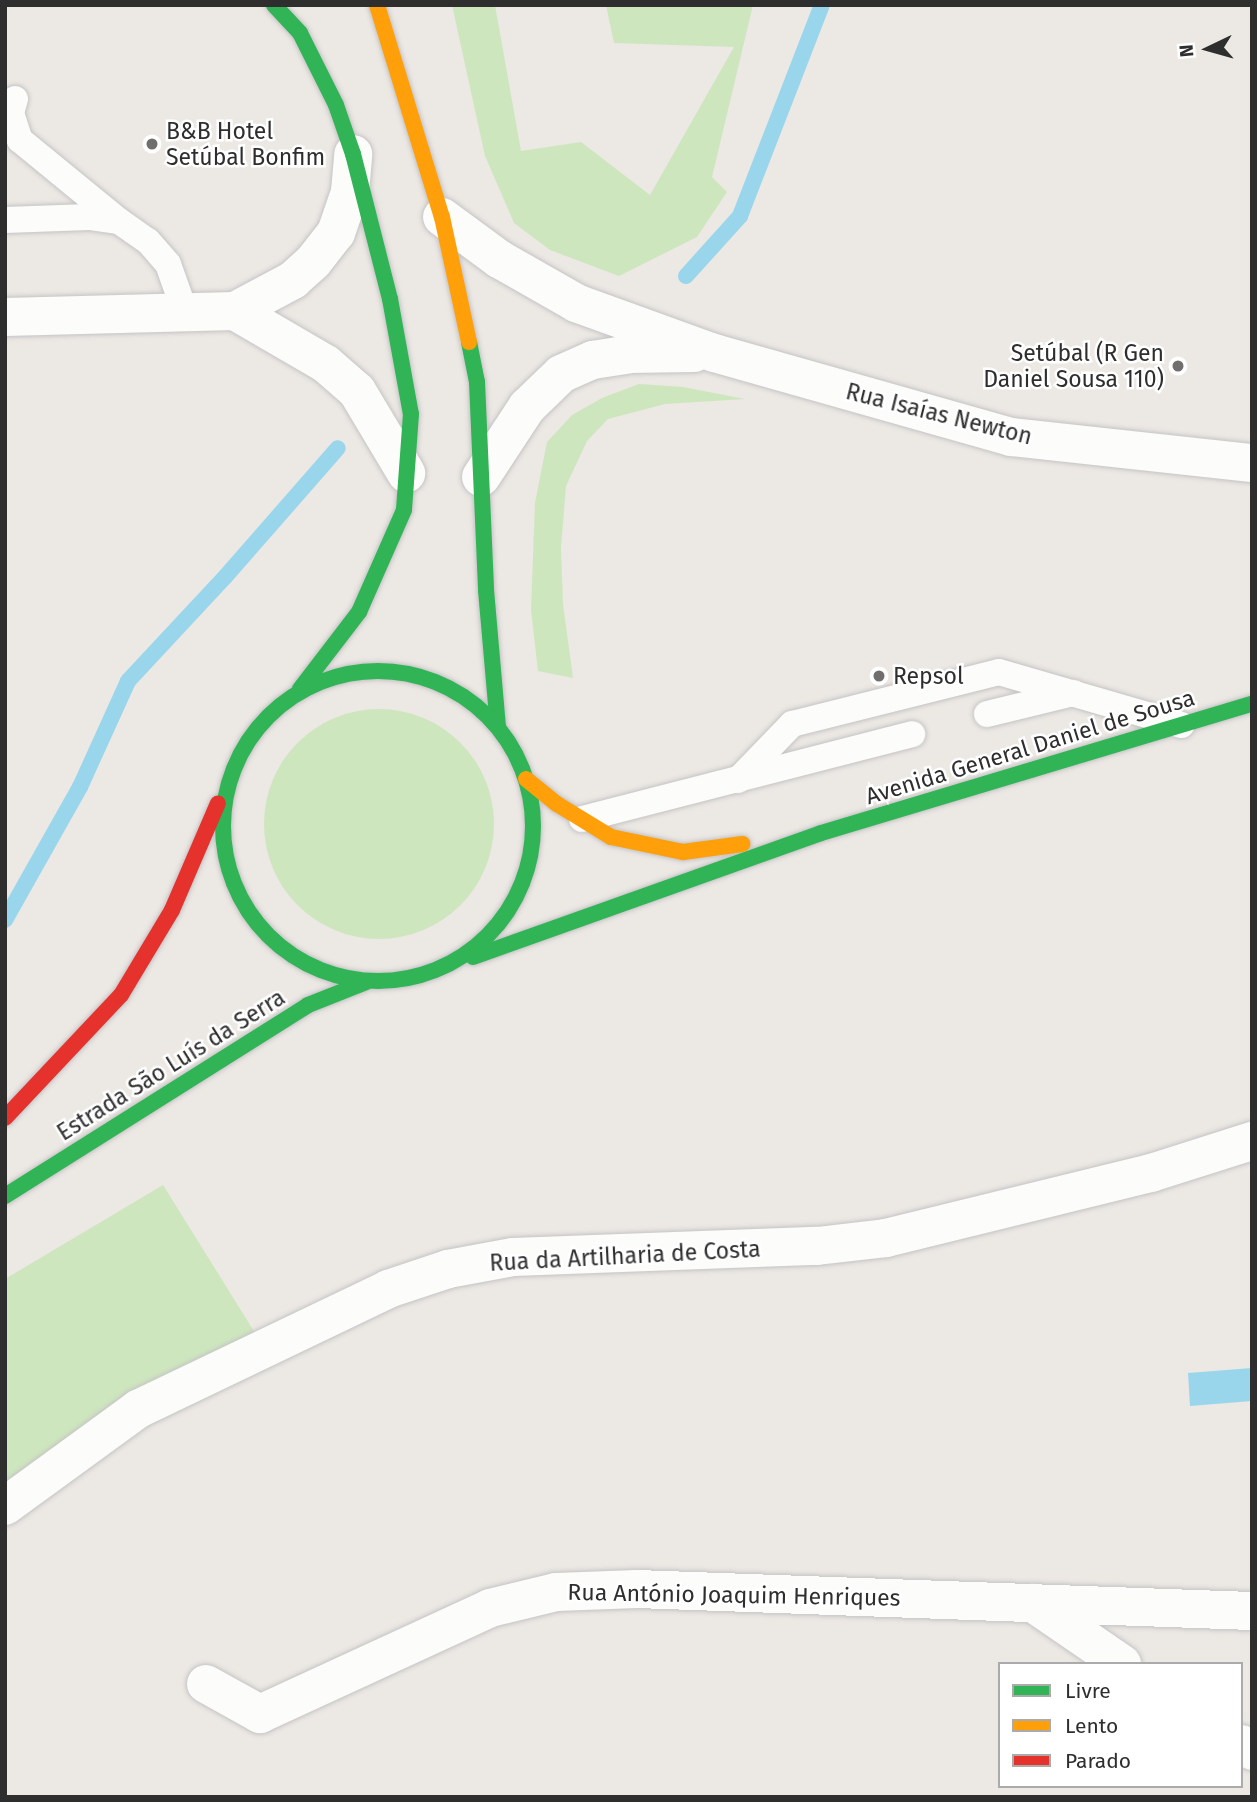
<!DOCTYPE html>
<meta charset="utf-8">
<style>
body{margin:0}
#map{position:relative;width:1257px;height:1802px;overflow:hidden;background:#ece8e4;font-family:"Fira Sans",sans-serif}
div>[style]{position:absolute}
.green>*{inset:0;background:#cee6be}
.round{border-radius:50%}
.water>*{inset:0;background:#99d6ec}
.stream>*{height:16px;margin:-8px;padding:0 8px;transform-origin:8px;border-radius:8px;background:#99d6ec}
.roads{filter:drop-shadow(0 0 2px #c5c4c5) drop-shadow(0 0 2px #c5c4c5)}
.lane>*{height:26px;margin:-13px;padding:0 13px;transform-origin:13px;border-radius:13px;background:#fcfcfb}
.street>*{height:38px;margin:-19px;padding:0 19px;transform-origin:19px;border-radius:19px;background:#fcfcfb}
.fast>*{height:16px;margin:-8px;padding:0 8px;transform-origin:8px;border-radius:8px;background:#30b455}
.fast>.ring{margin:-8px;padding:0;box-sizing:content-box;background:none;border:16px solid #30b455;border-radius:50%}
.slow>*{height:16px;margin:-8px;padding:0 8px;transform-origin:8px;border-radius:8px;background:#ff9f0a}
.jam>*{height:16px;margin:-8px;padding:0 8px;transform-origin:8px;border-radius:8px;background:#e5322d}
.dots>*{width:19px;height:19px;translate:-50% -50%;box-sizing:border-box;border:4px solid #fff;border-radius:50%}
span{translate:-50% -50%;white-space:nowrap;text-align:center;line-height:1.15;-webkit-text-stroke:5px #fff;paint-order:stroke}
.poi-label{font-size:23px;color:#2e2e2e}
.left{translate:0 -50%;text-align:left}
.right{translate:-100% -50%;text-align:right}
.street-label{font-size:23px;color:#2e2e2e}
.frame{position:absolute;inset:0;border:7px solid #2e2e2e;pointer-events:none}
.legend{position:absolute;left:998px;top:1662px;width:245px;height:126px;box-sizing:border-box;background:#fff;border:2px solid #ababab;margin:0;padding:9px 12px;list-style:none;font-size:21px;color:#2e2e2e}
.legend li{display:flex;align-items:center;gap:14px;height:35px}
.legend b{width:35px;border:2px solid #ababab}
.north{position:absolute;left:1173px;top:14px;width:70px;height:70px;-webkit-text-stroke:5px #fff;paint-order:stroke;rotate:265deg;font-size:19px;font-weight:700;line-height:28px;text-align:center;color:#2e2e2e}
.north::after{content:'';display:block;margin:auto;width:24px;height:32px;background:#2e2e2e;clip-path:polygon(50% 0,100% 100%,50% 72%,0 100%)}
</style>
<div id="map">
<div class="green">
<i style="clip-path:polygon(452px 5px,495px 5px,521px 151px,581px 142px,650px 195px,734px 47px,614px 43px,606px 5px,753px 5px,712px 177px,727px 192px,697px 237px,619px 276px,550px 250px,514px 223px,485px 156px)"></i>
<i style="clip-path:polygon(639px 384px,683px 387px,745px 399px,665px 404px,608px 419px,587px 441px,566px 486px,561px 548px,563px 604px,573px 678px,538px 671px,531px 610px,535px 503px,547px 442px,572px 415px,602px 398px)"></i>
<i class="round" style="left:264px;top:709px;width:230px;height:230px"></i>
<i style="clip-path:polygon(163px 1185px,257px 1336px,5px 1481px,5px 1279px)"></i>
</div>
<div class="water">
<i style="clip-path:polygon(1252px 1368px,1252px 1401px,1190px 1406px,1188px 1373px)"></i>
</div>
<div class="stream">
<i style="left:686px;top:276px;width:81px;rotate:-48deg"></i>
<i style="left:740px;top:216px;width:226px;rotate:-68.8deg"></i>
<i style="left:5px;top:920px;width:153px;rotate:-60.6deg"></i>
<i style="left:80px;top:787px;width:116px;rotate:-65.6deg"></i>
<i style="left:128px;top:681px;width:142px;rotate:-47deg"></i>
<i style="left:225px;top:577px;width:171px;rotate:-48.8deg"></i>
</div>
<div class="roads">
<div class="lane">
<i style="left:15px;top:99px;width:15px;rotate:106deg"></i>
<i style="left:11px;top:113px;width:28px;rotate:72deg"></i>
<i style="left:20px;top:140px;width:128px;rotate:39.3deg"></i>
<i style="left:5px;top:220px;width:84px;rotate:-2deg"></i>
<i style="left:89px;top:217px;width:30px;rotate:8deg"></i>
<i style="left:119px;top:221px;width:35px;rotate:35deg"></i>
<i style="left:148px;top:241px;width:30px;rotate:49deg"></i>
<i style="left:168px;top:264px;width:51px;rotate:70.5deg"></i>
<i style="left:987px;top:714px;width:89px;rotate:-13.7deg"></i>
<i style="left:738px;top:780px;width:78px;rotate:-46deg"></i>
<i style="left:792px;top:724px;width:213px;rotate:-14.1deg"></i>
<i style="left:999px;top:672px;width:190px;rotate:16.2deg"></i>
<i style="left:582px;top:819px;width:341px;rotate:-14.4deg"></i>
</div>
<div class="street">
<i style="left:442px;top:217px;width:71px;rotate:36.4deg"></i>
<i style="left:499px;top:259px;width:89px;rotate:29.7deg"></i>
<i style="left:576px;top:303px;width:147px;rotate:19.9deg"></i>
<i style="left:714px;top:353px;width:309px;rotate:15.8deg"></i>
<i style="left:1011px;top:437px;width:242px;rotate:6.2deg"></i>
<i style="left:235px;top:311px;width:105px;rotate:30.2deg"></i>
<i style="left:326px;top:364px;width:41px;rotate:41.1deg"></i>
<i style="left:357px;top:391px;width:96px;rotate:59.1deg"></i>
<i style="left:5px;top:317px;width:230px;rotate:-1.5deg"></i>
<i style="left:235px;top:311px;width:66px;rotate:-28.1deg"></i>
<i style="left:293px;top:280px;width:27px;rotate:-42deg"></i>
<i style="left:313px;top:262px;width:37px;rotate:-52deg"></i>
<i style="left:336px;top:233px;width:43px;rotate:-71.1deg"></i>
<i style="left:350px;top:192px;width:38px;rotate:-85deg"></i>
<i style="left:481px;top:477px;width:84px;rotate:-56.7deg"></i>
<i style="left:527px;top:407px;width:47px;rotate:-44.1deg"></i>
<i style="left:561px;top:374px;width:35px;rotate:-24deg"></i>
<i style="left:593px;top:360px;width:36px;rotate:-9deg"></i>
<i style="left:629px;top:354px;width:65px;rotate:-0.9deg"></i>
<i style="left:5px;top:1506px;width:165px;rotate:-36.1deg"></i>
<i style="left:138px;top:1409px;width:277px;rotate:-25.6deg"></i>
<i style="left:388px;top:1289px;width:63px;rotate:-18.4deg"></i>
<i style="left:448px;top:1269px;width:66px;rotate:-10.5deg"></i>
<i style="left:513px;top:1257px;width:304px;rotate:-2.1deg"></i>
<i style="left:817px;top:1246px;width:69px;rotate:-6.6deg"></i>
<i style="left:886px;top:1238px;width:273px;rotate:-13.8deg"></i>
<i style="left:1151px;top:1173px;width:106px;rotate:-17.6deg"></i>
<i style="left:1033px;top:1603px;width:108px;rotate:34.4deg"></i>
<i style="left:206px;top:1684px;width:62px;rotate:29.1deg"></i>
<i style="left:260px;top:1714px;width:253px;rotate:-24.7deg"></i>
<i style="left:490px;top:1608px;width:68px;rotate:-13.6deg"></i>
<i style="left:556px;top:1592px;width:81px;rotate:-2.1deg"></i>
<i style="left:637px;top:1589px;width:615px;rotate:2.05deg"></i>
<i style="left:1241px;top:1744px;width:13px;rotate:32deg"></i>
</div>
<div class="fast">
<i style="left:274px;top:5px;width:38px;rotate:47deg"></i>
<i style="left:300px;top:33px;width:80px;rotate:63.4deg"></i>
<i style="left:336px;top:105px;width:52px;rotate:70.9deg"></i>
<i style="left:353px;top:154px;width:150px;rotate:75.7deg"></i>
<i style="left:390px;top:299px;width:117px;rotate:79.7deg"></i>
<i style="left:411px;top:414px;width:96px;rotate:94.2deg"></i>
<i style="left:404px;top:510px;width:111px;rotate:113.8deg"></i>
<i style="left:359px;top:612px;width:97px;rotate:127.5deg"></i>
<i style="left:469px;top:342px;width:41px;rotate:78.7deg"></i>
<i style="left:477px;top:382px;width:208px;rotate:87.5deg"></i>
<i style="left:486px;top:590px;width:137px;rotate:85deg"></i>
<i class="ring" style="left:223px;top:671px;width:294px;height:294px"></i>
<i style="left:473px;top:957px;width:369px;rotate:-19.6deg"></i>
<i style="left:821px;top:833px;width:450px;rotate:-16.7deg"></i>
<i style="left:5px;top:1196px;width:358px;rotate:-32.2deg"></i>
<i style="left:308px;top:1005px;width:62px;rotate:-21.6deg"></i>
</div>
<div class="slow">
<i style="left:377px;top:5px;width:222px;rotate:73deg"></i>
<i style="left:442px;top:217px;width:128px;rotate:77.8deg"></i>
<i style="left:526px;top:779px;width:40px;rotate:39deg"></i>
<i style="left:557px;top:804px;width:63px;rotate:31.4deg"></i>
<i style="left:611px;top:837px;width:74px;rotate:11.8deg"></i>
<i style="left:683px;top:852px;width:60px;rotate:-7.7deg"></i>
</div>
<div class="jam">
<i style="left:5px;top:1118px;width:169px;rotate:-46.7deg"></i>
<i style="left:121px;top:995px;width:99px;rotate:-59deg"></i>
<i style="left:172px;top:910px;width:116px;rotate:-66.7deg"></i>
</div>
</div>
<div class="dots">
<i style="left:152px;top:144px;background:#706f6e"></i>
<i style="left:1178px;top:366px;background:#706f6e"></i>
<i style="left:879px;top:676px;background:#706f6e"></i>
</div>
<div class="poi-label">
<span class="left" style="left:166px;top:144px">B&amp;B Hotel<br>Setúbal Bonfim</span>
<span class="right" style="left:1164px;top:366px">Setúbal (R Gen<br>Daniel Sousa 110)</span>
<span class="left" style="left:893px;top:676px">Repsol</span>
</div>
<div class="street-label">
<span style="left:939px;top:414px;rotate:14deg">Rua Isaías Newton</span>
<span style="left:1030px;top:747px;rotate:-17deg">Avenida General Daniel de Sousa</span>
<span style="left:171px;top:1065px;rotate:-32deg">Estrada São Luís da Serra</span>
<span style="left:625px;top:1256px;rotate:-3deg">Rua da Artilharia de Costa</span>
<span style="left:734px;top:1595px;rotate:1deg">Rua António Joaquim Henriques</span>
</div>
<div class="frame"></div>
<ul class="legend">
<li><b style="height:9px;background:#30b455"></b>Livre</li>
<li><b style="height:9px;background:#ff9f0a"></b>Lento</li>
<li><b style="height:9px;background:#e5322d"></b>Parado</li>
</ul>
<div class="north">N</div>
</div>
